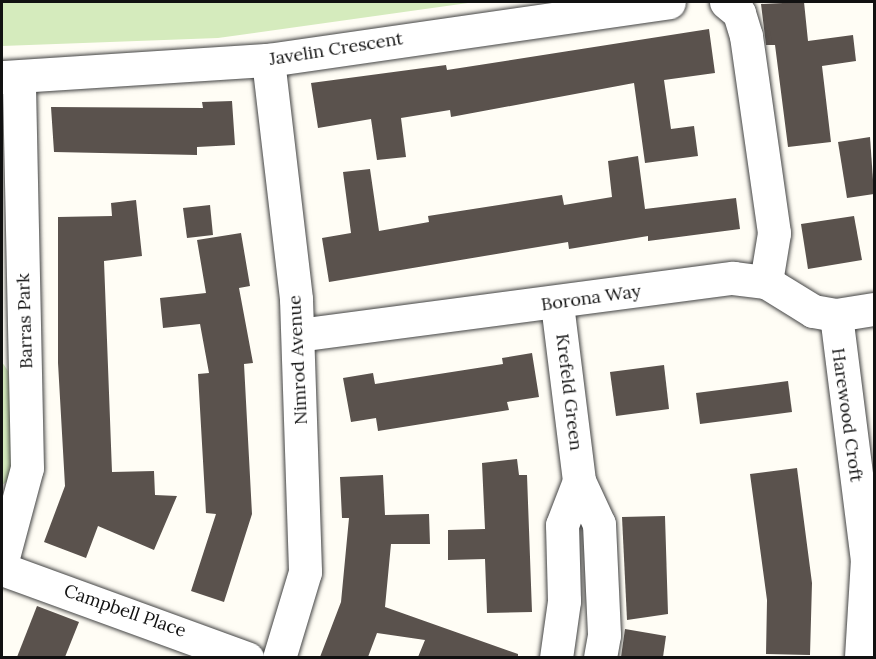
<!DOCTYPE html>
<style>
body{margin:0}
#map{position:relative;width:876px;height:659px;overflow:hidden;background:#fffdf5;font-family:Lora,serif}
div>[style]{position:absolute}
.green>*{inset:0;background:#d5ebbd}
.building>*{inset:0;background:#5a524d}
.roads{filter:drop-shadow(0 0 2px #444) drop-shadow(0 0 2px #444)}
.minor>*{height:33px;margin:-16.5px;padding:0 16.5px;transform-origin:16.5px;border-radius:16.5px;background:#fff}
span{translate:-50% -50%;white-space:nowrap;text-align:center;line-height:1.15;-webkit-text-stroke:6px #fff;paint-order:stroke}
.street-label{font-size:18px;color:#111}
.frame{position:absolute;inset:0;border:3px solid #111;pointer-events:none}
</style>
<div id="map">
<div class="green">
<i style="clip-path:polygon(2px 2px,475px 2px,218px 38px,2px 46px)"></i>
<i style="clip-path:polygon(2px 362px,8px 371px,15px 459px,12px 478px,2px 485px)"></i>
</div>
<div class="building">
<i style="clip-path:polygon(804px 2px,808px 41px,853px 35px,856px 61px,822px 66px,831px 142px,788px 147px,775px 45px,766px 45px,761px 4px)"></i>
<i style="clip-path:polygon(709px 29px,715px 73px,664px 80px,671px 129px,694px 126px,698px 156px,645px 163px,634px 83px,451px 117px,450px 110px,401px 118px,406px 157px,377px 160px,371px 119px,318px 128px,311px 83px,446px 65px,447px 70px)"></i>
<i style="clip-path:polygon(232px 101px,235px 145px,197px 147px,197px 155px,54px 152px,51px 107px,203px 108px,202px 102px)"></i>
<i style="clip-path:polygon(870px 137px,874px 194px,847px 198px,838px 142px)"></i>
<i style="clip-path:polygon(638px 156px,645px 209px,736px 198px,740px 229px,648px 241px,648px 236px,569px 249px,568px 242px,329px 282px,322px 238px,351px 233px,343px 172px,370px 169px,379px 231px,429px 222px,428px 216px,562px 195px,564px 205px,612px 197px,608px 161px)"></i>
<i style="clip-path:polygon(136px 200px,142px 256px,104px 261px,112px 472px,154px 471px,155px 495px,177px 496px,154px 550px,98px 526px,86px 558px,44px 542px,65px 486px,58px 363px,58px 217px,112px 216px,111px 203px)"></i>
<i style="clip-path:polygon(210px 205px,213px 235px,187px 238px,183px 208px)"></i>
<i style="clip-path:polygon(854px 216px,862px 260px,808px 269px,801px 224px)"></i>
<i style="clip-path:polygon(241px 233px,250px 286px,239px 288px,253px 363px,244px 364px,252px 514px,224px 602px,191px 591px,216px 514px,206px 513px,198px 374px,209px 373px,200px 324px,163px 328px,160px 298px,206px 293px,197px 240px)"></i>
<i style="clip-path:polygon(532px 353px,539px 397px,507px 402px,509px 410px,378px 431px,376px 418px,351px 422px,343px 378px,373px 373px,375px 384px,503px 364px,502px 358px)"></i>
<i style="clip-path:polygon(664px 365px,669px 409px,616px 416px,610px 372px)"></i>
<i style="clip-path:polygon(788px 381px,792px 412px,700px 424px,696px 393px)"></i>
<i style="clip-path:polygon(517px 459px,519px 475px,527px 475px,532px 612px,487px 613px,485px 559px,448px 560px,448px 530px,485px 529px,482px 463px)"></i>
<i style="clip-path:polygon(797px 468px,812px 583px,810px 655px,766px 654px,767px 600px,750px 474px)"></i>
<i style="clip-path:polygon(383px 475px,385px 515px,429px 514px,430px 544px,391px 544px,385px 607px,518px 654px,518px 657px,418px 657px,425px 640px,377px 633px,368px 657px,320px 657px,341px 602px,349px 518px,342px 518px,340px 477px)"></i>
<i style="clip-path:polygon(665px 516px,668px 614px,627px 620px,622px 517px)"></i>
<i style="clip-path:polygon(37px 606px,79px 622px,65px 657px,17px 657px)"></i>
<i style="clip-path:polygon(625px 629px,666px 636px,663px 657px,621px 657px)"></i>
</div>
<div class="roads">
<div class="minor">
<i style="left:726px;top:2px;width:17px;rotate:40deg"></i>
<i style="left:739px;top:13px;width:24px;rotate:73deg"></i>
<i style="left:746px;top:36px;width:199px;rotate:81.9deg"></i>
<i style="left:774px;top:233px;width:50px;rotate:99.3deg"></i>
<i style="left:268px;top:60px;width:241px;rotate:83.3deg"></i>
<i style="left:296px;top:299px;width:273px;rotate:88.1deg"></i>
<i style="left:305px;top:572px;width:90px;rotate:106.8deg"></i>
<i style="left:2px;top:77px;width:267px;rotate:-3.7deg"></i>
<i style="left:268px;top:60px;width:405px;rotate:-8.2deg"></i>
<i style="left:557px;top:304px;width:178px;rotate:82.9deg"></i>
<i style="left:579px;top:481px;width:47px;rotate:65.1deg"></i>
<i style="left:599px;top:524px;width:111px;rotate:87.4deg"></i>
<i style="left:604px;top:635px;width:23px;rotate:100deg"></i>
<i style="left:836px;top:315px;width:246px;rotate:82.8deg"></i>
<i style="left:867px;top:559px;width:99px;rotate:93.5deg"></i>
<i style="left:298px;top:335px;width:439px;rotate:-7.5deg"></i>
<i style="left:733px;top:278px;width:33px;rotate:7deg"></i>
<i style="left:766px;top:282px;width:55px;rotate:31.7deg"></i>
<i style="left:813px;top:311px;width:23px;rotate:10deg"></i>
<i style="left:836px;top:315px;width:38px;rotate:-9deg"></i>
<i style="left:2px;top:561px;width:96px;rotate:-75deg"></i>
<i style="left:27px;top:468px;width:391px;rotate:-91.2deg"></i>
<i style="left:2px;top:569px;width:261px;rotate:20deg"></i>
<i style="left:556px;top:658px;width:58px;rotate:-82deg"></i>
<i style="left:564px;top:601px;width:76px;rotate:-91.5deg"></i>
<i style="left:562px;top:525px;width:47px;rotate:-68.9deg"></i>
</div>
</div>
<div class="street-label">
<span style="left:336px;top:49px;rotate:-9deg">Javelin Crescent</span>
<span style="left:591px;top:298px;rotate:-8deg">Borona Way</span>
<span style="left:25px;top:321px;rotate:-92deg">Barras Park</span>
<span style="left:298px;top:360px;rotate:-93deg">Nimrod Avenue</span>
<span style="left:569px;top:392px;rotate:83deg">Krefeld Green</span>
<span style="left:847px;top:415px;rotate:82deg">Harewood Croft</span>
<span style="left:125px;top:611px;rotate:19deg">Campbell Place</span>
</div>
<div class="frame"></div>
</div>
